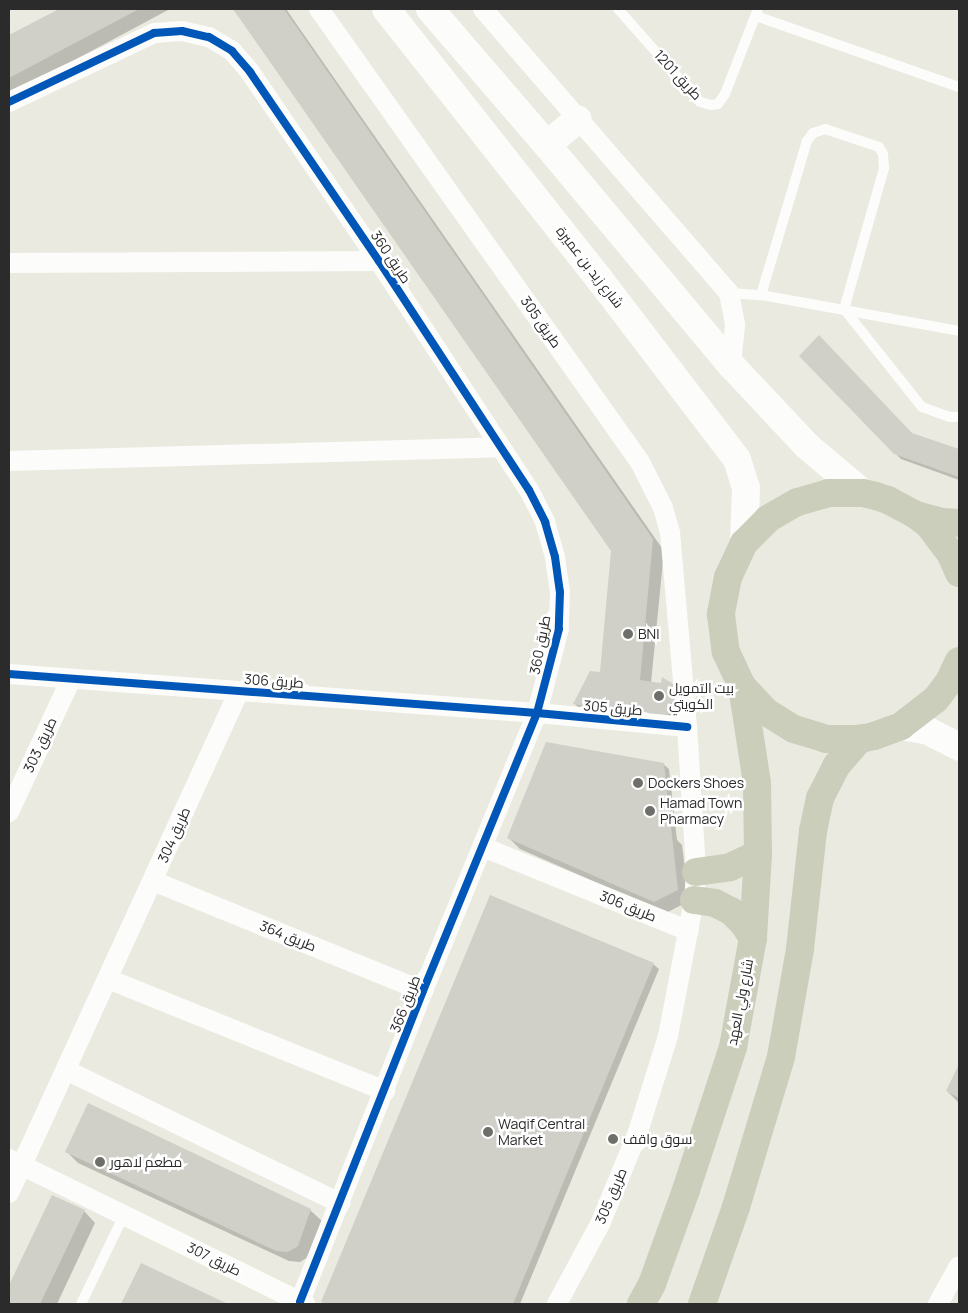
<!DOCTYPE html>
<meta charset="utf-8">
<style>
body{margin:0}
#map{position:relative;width:968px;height:1313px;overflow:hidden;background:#eaeae0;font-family:Manrope,Cairo,sans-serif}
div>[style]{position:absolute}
.shadow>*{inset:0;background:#0003}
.building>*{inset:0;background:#d0d0c9}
.lane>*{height:10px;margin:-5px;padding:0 5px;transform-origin:5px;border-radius:5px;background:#fcfcfa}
.street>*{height:20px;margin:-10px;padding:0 10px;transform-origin:10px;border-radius:10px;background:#fcfcfa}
.secondary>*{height:28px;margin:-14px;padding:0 14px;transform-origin:14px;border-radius:14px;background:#fcfcfa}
.primary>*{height:28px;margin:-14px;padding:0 14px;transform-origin:14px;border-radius:14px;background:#cbcebb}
.cycleway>*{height:8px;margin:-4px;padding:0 4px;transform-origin:4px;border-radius:4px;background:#0057b8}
.dots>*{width:14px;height:14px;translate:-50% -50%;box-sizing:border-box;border:2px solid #fff;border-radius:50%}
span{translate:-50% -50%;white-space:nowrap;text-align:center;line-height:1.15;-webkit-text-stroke:5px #fff;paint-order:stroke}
.street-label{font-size:14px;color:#2b2b2b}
.poi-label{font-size:14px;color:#2b2b2b}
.left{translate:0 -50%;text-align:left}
.frame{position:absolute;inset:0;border:10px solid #2b2b2b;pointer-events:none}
</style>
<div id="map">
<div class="shadow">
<i style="clip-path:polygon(61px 9px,170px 9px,9px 95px,9px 37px)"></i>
<i style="clip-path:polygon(235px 9px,286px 9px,664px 551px,651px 683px,671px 684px,682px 724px,586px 715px,575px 704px,601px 674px,612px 551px)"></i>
<i style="clip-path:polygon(911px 435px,959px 450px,959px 480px,901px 459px,895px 453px)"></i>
<i style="clip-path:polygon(663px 764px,669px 769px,677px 840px,682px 845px,689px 901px,666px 913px,520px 849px,509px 838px)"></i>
<i style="clip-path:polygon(653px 964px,659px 969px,520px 1304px,325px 1304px,323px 1302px)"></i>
<i style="clip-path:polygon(959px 1067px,959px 1103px,947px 1091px)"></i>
<i style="clip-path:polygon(67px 1152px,310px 1210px,322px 1221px,308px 1257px,300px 1262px,289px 1261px,78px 1163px)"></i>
<i style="clip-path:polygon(52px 1196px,84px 1211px,95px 1223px,57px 1304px,9px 1304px,9px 1288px)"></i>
<i style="clip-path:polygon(141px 1264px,225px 1304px,122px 1304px)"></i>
</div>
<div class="building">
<i style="clip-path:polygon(59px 9px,139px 9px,9px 78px,9px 35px)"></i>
<i style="clip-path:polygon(233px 9px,284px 9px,653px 539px,640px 680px,661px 683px,662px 677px,672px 683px,677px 692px,675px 707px,671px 713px,656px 719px,573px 704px,590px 671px,600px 672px,611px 551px)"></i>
<i style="clip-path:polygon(819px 335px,912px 433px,959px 449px,959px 477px,894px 454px,799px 356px)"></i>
<i style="clip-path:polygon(546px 742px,664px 763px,678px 890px,654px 902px,507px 838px)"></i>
<i style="clip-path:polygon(490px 895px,654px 963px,513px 1304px,326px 1304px,321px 1302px)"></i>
<i style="clip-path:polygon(959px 1064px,959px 1098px,946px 1091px)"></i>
<i style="clip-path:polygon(88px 1103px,311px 1209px,298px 1246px,288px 1252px,276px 1251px,65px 1152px)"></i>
<i style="clip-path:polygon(52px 1195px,85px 1210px,40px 1304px,9px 1304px,9px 1285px)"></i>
<i style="clip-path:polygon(141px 1263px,228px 1304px,121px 1304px)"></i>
</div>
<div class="lane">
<i style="left:618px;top:9px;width:124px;rotate:48.6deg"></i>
<i style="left:700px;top:102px;width:11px;rotate:15deg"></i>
<i style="left:711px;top:105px;width:7px;rotate:-8deg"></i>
<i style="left:718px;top:104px;width:12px;rotate:-55deg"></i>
<i style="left:725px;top:94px;width:91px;rotate:-68.8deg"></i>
<i style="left:756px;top:16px;width:215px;rotate:19.3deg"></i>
<i style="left:729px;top:293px;width:32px;rotate:4deg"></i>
<i style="left:761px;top:295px;width:201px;rotate:10.3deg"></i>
<i style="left:761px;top:295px;width:161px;rotate:-73.4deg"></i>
<i style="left:807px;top:141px;width:10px;rotate:-53deg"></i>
<i style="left:813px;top:133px;width:13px;rotate:-18deg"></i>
<i style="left:825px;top:129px;width:57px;rotate:18.4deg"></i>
<i style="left:879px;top:147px;width:8px;rotate:60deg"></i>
<i style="left:883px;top:154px;width:14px;rotate:86deg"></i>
<i style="left:884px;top:168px;width:147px;rotate:105.8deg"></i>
<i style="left:844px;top:309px;width:125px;rotate:51.5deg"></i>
<i style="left:922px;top:407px;width:29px;rotate:20deg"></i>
<i style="left:949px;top:417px;width:10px"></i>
<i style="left:81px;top:1304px;width:99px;rotate:-64.2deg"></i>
</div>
<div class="street">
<i style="left:319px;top:9px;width:555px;rotate:54.68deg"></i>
<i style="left:640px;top:462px;width:51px;rotate:63.4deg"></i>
<i style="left:663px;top:508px;width:25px;rotate:74deg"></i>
<i style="left:670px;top:532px;width:196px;rotate:85deg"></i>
<i style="left:687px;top:727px;width:145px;rotate:86.4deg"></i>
<i style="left:696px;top:872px;width:28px;rotate:94deg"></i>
<i style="left:694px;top:900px;width:138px;rotate:100.8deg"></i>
<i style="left:668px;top:1036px;width:101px;rotate:107.4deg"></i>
<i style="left:638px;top:1132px;width:100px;rotate:112.4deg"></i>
<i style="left:600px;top:1224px;width:91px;rotate:118.3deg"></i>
<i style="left:483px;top:9px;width:376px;rotate:49.1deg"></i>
<i style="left:729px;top:293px;width:33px;rotate:79deg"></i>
<i style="left:735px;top:325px;width:40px;rotate:95.7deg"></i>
<i style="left:9px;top:102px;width:161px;rotate:-25.4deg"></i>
<i style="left:154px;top:33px;width:28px;rotate:-4deg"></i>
<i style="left:182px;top:31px;width:28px;rotate:13deg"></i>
<i style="left:209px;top:37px;width:27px;rotate:31deg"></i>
<i style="left:232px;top:51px;width:28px;rotate:49deg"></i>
<i style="left:250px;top:72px;width:229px;rotate:55.7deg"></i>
<i style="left:379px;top:261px;width:274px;rotate:56.8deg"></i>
<i style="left:529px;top:490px;width:36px;rotate:63deg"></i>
<i style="left:545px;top:522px;width:36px;rotate:74deg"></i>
<i style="left:555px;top:557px;width:35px;rotate:82deg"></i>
<i style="left:560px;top:592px;width:37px;rotate:92deg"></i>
<i style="left:559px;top:629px;width:87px;rotate:104.7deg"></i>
<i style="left:537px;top:713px;width:300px;rotate:112.3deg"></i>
<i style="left:423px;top:991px;width:334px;rotate:111.6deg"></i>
<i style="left:9px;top:263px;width:370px;rotate:-0.3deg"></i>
<i style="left:9px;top:461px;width:492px;rotate:-1.6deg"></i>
<i style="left:9px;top:674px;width:529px;rotate:4.22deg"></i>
<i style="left:537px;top:713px;width:151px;rotate:5.3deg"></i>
<i style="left:9px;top:812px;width:147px;rotate:-65deg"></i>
<i style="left:483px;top:847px;width:222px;rotate:22.2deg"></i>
<i style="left:153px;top:881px;width:292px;rotate:22.2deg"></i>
<i style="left:108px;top:979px;width:299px;rotate:22deg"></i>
<i style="left:66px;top:1070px;width:305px;rotate:25.9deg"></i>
<i style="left:9px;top:1159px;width:330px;rotate:26.1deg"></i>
<i style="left:9px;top:1193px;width:552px;rotate:-65.38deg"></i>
<i style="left:938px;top:1304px;width:43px;rotate:-61.1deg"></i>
</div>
<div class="secondary">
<i style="left:386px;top:9px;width:345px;rotate:51.7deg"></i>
<i style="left:600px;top:280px;width:225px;rotate:52.6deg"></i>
<i style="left:737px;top:459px;width:30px;rotate:73deg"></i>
<i style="left:746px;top:488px;width:55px;rotate:92.1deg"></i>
<i style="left:430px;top:9px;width:179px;rotate:49.3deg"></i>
<i style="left:547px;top:145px;width:287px;rotate:50.1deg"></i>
<i style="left:731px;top:365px;width:111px;rotate:46.8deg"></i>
<i style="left:807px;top:446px;width:73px;rotate:40deg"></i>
<i style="left:547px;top:145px;width:40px;rotate:-40deg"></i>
<i style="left:901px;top:726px;width:27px;rotate:10deg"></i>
<i style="left:928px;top:731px;width:35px;rotate:27deg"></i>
</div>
<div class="primary">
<i style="left:916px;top:515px;width:27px;rotate:15deg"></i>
<i style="left:942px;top:522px;width:17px;rotate:3deg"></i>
<i style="left:959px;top:573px;width:22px;rotate:-114deg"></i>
<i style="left:950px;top:553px;width:35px;rotate:-127deg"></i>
<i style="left:929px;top:525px;width:16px;rotate:-142deg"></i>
<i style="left:916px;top:515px;width:32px;rotate:-152deg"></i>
<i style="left:888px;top:500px;width:13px;rotate:-162deg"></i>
<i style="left:876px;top:496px;width:13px;rotate:-167deg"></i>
<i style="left:863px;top:493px;width:34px;rotate:180deg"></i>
<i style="left:829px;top:493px;width:33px;rotate:164deg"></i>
<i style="left:797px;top:502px;width:34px;rotate:150deg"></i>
<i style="left:768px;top:519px;width:34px;rotate:135deg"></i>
<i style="left:744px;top:543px;width:38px;rotate:115deg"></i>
<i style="left:728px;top:577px;width:38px;rotate:101deg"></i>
<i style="left:721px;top:614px;width:38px;rotate:83deg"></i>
<i style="left:726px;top:652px;width:38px;rotate:65deg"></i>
<i style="left:742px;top:686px;width:34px;rotate:47deg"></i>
<i style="left:765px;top:711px;width:34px;rotate:32deg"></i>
<i style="left:794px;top:729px;width:34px;rotate:17deg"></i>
<i style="left:826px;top:739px;width:34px"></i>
<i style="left:860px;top:739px;width:14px;rotate:-12deg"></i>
<i style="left:874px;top:736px;width:29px;rotate:-20deg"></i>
<i style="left:901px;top:726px;width:44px;rotate:-37.6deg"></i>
<i style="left:936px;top:699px;width:21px;rotate:-53deg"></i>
<i style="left:949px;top:682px;width:23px;rotate:-65deg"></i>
<i style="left:696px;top:872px;width:34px;rotate:-8deg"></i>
<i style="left:730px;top:867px;width:31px;rotate:-25deg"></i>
<i style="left:694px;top:900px;width:21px;rotate:8deg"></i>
<i style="left:715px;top:903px;width:18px;rotate:27deg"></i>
<i style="left:731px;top:911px;width:17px;rotate:45deg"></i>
<i style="left:743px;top:923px;width:18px;rotate:56deg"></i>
<i style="left:641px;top:1304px;width:23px;rotate:-61deg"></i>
<i style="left:652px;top:1284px;width:100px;rotate:-70.1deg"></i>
<i style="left:686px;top:1190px;width:151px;rotate:-71.8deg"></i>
<i style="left:733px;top:1047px;width:111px;rotate:-79.6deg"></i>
<i style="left:753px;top:938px;width:84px;rotate:-86.6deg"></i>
<i style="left:758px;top:854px;width:71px;rotate:-90.8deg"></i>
<i style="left:757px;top:783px;width:98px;rotate:-98.8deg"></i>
<i style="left:702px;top:1304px;width:103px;rotate:-70.7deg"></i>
<i style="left:736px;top:1207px;width:157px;rotate:-73.3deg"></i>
<i style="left:781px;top:1057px;width:110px;rotate:-80deg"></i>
<i style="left:800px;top:949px;width:119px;rotate:-83.7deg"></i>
<i style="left:813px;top:831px;width:34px;rotate:-78deg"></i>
<i style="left:820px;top:798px;width:37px;rotate:-63deg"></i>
<i style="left:837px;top:765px;width:35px;rotate:-49deg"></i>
</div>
<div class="cycleway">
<i style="left:9px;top:102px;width:161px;rotate:-25.4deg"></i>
<i style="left:154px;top:33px;width:28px;rotate:-4deg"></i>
<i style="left:182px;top:31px;width:28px;rotate:13deg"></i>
<i style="left:209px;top:37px;width:27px;rotate:31deg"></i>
<i style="left:232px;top:51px;width:28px;rotate:49deg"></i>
<i style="left:250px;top:72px;width:229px;rotate:55.7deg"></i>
<i style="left:379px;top:261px;width:274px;rotate:56.8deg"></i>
<i style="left:529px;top:490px;width:36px;rotate:63deg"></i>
<i style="left:545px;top:522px;width:36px;rotate:74deg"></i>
<i style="left:555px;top:557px;width:35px;rotate:82deg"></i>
<i style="left:560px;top:592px;width:37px;rotate:92deg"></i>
<i style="left:559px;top:629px;width:87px;rotate:104.7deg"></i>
<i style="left:537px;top:713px;width:300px;rotate:112.3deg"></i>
<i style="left:423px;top:991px;width:334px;rotate:111.6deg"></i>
<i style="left:9px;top:674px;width:529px;rotate:4.22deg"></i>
<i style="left:537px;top:713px;width:151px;rotate:5.3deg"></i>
</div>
<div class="dots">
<i style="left:628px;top:634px;background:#6e6e6a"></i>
<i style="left:659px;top:696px;background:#6e6e6a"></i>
<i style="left:638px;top:783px;background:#6e6e6a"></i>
<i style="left:650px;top:811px;background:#6e6e6a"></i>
<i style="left:488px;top:1132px;background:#6e6e6a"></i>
<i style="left:613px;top:1139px;background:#6e6e6a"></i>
<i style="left:100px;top:1162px;background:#6e6e6a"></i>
</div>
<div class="street-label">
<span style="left:678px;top:75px;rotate:47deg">طريق 1201</span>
<span style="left:391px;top:257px;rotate:56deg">طريق 360</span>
<span style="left:590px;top:267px;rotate:52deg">شارع زيد بن عميرة</span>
<span style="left:541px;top:322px;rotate:55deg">طريق 305</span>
<span style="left:540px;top:645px;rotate:-79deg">طريق 360</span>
<span style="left:274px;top:681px;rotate:4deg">طريق 306</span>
<span style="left:613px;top:708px;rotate:5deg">طريق 305</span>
<span style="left:40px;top:745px;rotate:-65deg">طريق 303</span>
<span style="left:174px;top:835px;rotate:-66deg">طريق 304</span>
<span style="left:628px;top:906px;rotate:22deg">طريق 306</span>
<span style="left:288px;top:936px;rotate:22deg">طريق 364</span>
<span style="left:740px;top:1002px;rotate:-79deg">شارع ولي العهد</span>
<span style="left:405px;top:1004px;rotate:-69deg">طريق 366</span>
<span style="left:611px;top:1196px;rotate:-67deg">طريق 305</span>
<span style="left:214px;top:1259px;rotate:26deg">طريق 307</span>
</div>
<div class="poi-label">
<span class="left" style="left:638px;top:634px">BNI</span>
<span class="left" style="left:669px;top:696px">بيت التمويل<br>الكويتي</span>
<span class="left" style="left:648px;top:783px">Dockers Shoes</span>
<span class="left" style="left:660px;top:811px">Hamad Town<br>Pharmacy</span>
<span class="left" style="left:498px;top:1132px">Waqif Central<br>Market</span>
<span class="left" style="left:623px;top:1139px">سوق واقف</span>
<span class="left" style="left:110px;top:1162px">مطعم لاهور</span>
</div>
<div class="frame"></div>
</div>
